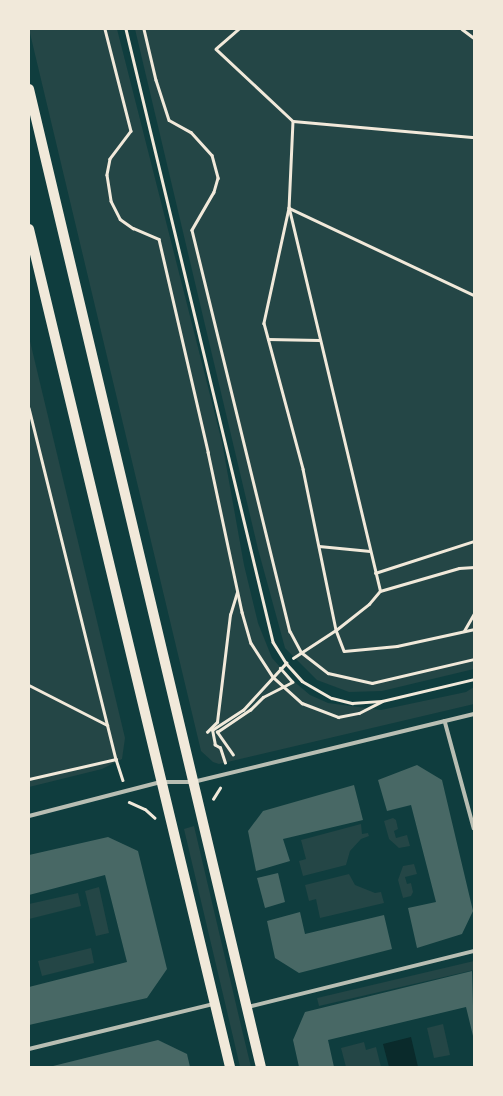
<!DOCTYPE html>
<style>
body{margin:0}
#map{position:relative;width:503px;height:1096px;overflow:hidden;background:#0f3d3e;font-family:Helvetica,sans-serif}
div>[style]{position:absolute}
.green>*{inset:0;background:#244646}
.water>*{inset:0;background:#0a2a2b}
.building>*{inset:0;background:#486865}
.path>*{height:2.5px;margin:-1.25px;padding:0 1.25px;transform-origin:1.25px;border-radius:1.25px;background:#f1e9da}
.pedestrian>*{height:3.5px;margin:-1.75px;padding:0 1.75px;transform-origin:1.75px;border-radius:1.75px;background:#b8beb3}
.minor>*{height:4px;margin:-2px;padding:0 2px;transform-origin:2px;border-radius:2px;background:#b8beb3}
.primary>*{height:10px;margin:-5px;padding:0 5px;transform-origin:5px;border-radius:5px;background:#f1e9da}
span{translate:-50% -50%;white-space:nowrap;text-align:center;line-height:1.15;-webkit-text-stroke:4px #f1e9da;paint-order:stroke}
.frame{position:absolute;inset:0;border:30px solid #f1e9da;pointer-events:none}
</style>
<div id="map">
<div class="green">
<i style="clip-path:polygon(29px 29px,117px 29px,222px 442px,244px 565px,258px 623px,272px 658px,291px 679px,310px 695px,328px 703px,381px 710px,466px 692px,474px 687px,474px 704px,219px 764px,213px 762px,201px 751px)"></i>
<i style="clip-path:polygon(135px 29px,474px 29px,474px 669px,382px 691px,349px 692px,317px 680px,285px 648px,258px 549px)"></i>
<i style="clip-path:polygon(29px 337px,125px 738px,122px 759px,102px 769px,29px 787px)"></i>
<i style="clip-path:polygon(393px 818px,396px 820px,398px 829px,394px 831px,396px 838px,407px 835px,410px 846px,399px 848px,389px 839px,384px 821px)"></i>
<i style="clip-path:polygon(361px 824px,362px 834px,368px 833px,369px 836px,361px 839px,350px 851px,346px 865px,303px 876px,299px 861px,306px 859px,301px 840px)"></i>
<i style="clip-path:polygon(194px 826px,243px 1034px,251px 1067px,240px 1067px,234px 1041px,184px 829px)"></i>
<i style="clip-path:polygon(414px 864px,417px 874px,405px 877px,407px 884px,411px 883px,413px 892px,411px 896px,403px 898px,398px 880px,403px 866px)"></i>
<i style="clip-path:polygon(349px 874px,355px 885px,375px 893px,381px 892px,384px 903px,320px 918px,316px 899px,309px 901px,305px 885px)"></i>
<i style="clip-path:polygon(99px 887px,109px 933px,96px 936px,85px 891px)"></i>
<i style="clip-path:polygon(78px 893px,81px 906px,29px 919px,29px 904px)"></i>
<i style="clip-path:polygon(91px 948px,94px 963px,42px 976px,38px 961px)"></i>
<i style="clip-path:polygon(474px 961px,474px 970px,319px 1006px,317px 998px)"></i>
<i style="clip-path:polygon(443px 1024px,450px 1055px,434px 1058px,427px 1028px)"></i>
<i style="clip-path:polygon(364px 1042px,366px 1050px,376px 1047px,381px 1067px,346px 1067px,341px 1048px)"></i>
</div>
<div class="water">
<i style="clip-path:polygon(411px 1037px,418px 1067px,389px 1067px,383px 1044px)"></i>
</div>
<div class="building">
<i style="clip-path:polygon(417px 765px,442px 780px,473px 911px,462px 934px,417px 948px,408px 908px,436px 902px,411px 805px,387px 811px,378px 780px)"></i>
<i style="clip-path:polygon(354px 785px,363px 820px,283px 839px,290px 861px,256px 871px,248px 831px,263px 811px)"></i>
<i style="clip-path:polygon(108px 837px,138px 851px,167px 969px,147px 998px,29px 1025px,29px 987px,127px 962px,105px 875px,29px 895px,29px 855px)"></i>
<i style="clip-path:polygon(278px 873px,285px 902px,265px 908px,257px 878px)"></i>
<i style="clip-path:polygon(300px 912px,305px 934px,384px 915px,392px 949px,299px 973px,275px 958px,267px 921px)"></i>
<i style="clip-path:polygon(472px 971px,474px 1040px,466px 1007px,328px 1040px,334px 1067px,299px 1067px,293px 1040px,305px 1012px)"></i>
<i style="clip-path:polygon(158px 1040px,187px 1054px,190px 1067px,49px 1067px)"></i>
</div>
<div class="path">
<i style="left:105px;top:29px;width:105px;rotate:75.7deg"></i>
<i style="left:131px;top:131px;width:35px;rotate:127deg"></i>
<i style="left:110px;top:159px;width:16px;rotate:101deg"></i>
<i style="left:107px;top:175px;width:26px;rotate:81deg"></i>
<i style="left:111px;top:201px;width:20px;rotate:63deg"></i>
<i style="left:120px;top:219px;width:16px;rotate:35deg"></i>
<i style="left:133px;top:228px;width:28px;rotate:23deg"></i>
<i style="left:159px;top:239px;width:219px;rotate:77deg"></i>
<i style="left:208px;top:452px;width:164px;rotate:78deg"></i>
<i style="left:242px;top:612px;width:32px;rotate:74deg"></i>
<i style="left:251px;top:643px;width:40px;rotate:57.1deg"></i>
<i style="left:273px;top:677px;width:39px;rotate:42deg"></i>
<i style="left:302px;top:703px;width:39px;rotate:21deg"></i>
<i style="left:338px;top:717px;width:21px;rotate:-11deg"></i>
<i style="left:359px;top:713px;width:25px;rotate:-27deg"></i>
<i style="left:126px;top:29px;width:630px;rotate:76.51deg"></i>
<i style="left:273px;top:642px;width:25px;rotate:58deg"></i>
<i style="left:286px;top:663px;width:24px;rotate:48deg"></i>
<i style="left:302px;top:681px;width:34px;rotate:30deg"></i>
<i style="left:332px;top:698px;width:21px;rotate:14deg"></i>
<i style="left:352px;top:703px;width:30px;rotate:-4deg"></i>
<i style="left:382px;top:701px;width:95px;rotate:-13.4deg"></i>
<i style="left:144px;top:29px;width:52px;rotate:76.8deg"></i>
<i style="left:156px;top:80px;width:42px;rotate:72deg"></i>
<i style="left:169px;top:120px;width:25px;rotate:29deg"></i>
<i style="left:191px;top:132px;width:31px;rotate:48deg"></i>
<i style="left:212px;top:155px;width:24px;rotate:75deg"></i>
<i style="left:218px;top:178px;width:15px;rotate:106deg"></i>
<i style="left:214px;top:192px;width:44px;rotate:120.1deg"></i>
<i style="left:192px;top:230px;width:413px;rotate:76.3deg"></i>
<i style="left:290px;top:631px;width:24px;rotate:62deg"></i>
<i style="left:301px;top:652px;width:34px;rotate:38deg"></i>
<i style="left:328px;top:673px;width:45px;rotate:12.8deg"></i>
<i style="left:372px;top:683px;width:105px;rotate:-13.2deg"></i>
<i style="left:239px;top:29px;width:30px;rotate:139deg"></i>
<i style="left:216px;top:49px;width:105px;rotate:43.1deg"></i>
<i style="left:293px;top:121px;width:182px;rotate:5.1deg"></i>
<i style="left:462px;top:29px;width:15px;rotate:37deg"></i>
<i style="left:293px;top:121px;width:87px;rotate:92.6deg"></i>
<i style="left:289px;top:208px;width:118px;rotate:102.3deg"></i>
<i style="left:264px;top:323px;width:151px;rotate:75deg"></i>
<i style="left:303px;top:469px;width:164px;rotate:78.4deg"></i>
<i style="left:336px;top:630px;width:42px;rotate:-38.2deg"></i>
<i style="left:369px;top:604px;width:17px;rotate:-50deg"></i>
<i style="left:380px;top:591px;width:82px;rotate:-16.2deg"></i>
<i style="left:459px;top:568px;width:15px;rotate:-4deg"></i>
<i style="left:268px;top:339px;width:51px;rotate:1.1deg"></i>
<i style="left:29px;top:408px;width:362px;rotate:76.1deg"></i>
<i style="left:319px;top:546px;width:51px;rotate:5.6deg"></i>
<i style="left:375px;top:573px;width:104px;rotate:-17.9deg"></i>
<i style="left:380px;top:591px;width:394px;rotate:-103.4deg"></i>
<i style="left:289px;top:208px;width:204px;rotate:25.2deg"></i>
<i style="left:464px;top:631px;width:20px;rotate:-60deg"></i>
<i style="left:293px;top:658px;width:51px;rotate:-33.1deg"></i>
<i style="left:336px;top:630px;width:22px;rotate:69deg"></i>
<i style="left:344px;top:651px;width:53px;rotate:-5.4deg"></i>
<i style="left:397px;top:646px;width:79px;rotate:-12.4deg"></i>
<i style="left:29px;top:685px;width:88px;rotate:27.1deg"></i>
<i style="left:207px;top:732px;width:14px;rotate:-45deg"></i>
<i style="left:217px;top:722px;width:108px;rotate:-83.1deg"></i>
<i style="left:230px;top:615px;width:24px;rotate:-73deg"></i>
<i style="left:233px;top:755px;width:28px;rotate:-125deg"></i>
<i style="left:217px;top:732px;width:40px;rotate:-34deg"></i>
<i style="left:250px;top:710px;width:18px;rotate:-45deg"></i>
<i style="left:263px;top:697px;width:33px;rotate:-27deg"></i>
<i style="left:292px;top:682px;width:18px;rotate:-131deg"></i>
<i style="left:225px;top:763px;width:16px;rotate:-108deg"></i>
<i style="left:220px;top:748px;width:6px;rotate:-149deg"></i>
<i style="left:215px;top:745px;width:15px;rotate:-101deg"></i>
<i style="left:212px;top:730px;width:37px;rotate:-33deg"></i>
<i style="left:243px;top:710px;width:64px;rotate:-47.5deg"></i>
<i style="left:29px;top:779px;width:89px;rotate:-12.9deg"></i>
<i style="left:116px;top:759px;width:22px;rotate:72deg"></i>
<i style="left:213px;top:799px;width:13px;rotate:-58deg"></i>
<i style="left:129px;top:802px;width:17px;rotate:24deg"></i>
<i style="left:145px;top:809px;width:13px;rotate:42deg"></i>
</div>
<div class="pedestrian">
<i style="left:445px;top:721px;width:111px;rotate:74.8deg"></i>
<i style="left:248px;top:1007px;width:233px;rotate:-13.9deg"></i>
<i style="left:29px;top:1049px;width:190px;rotate:-13.7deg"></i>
</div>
<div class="minor">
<i style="left:29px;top:816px;width:135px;rotate:-14.5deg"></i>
<i style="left:160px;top:782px;width:33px"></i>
<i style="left:193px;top:782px;width:289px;rotate:-13.6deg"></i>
</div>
<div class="primary">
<i style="left:29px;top:89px;width:1005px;rotate:76.66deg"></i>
<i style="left:29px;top:229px;width:862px;rotate:76.51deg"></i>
</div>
<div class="frame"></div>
</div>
